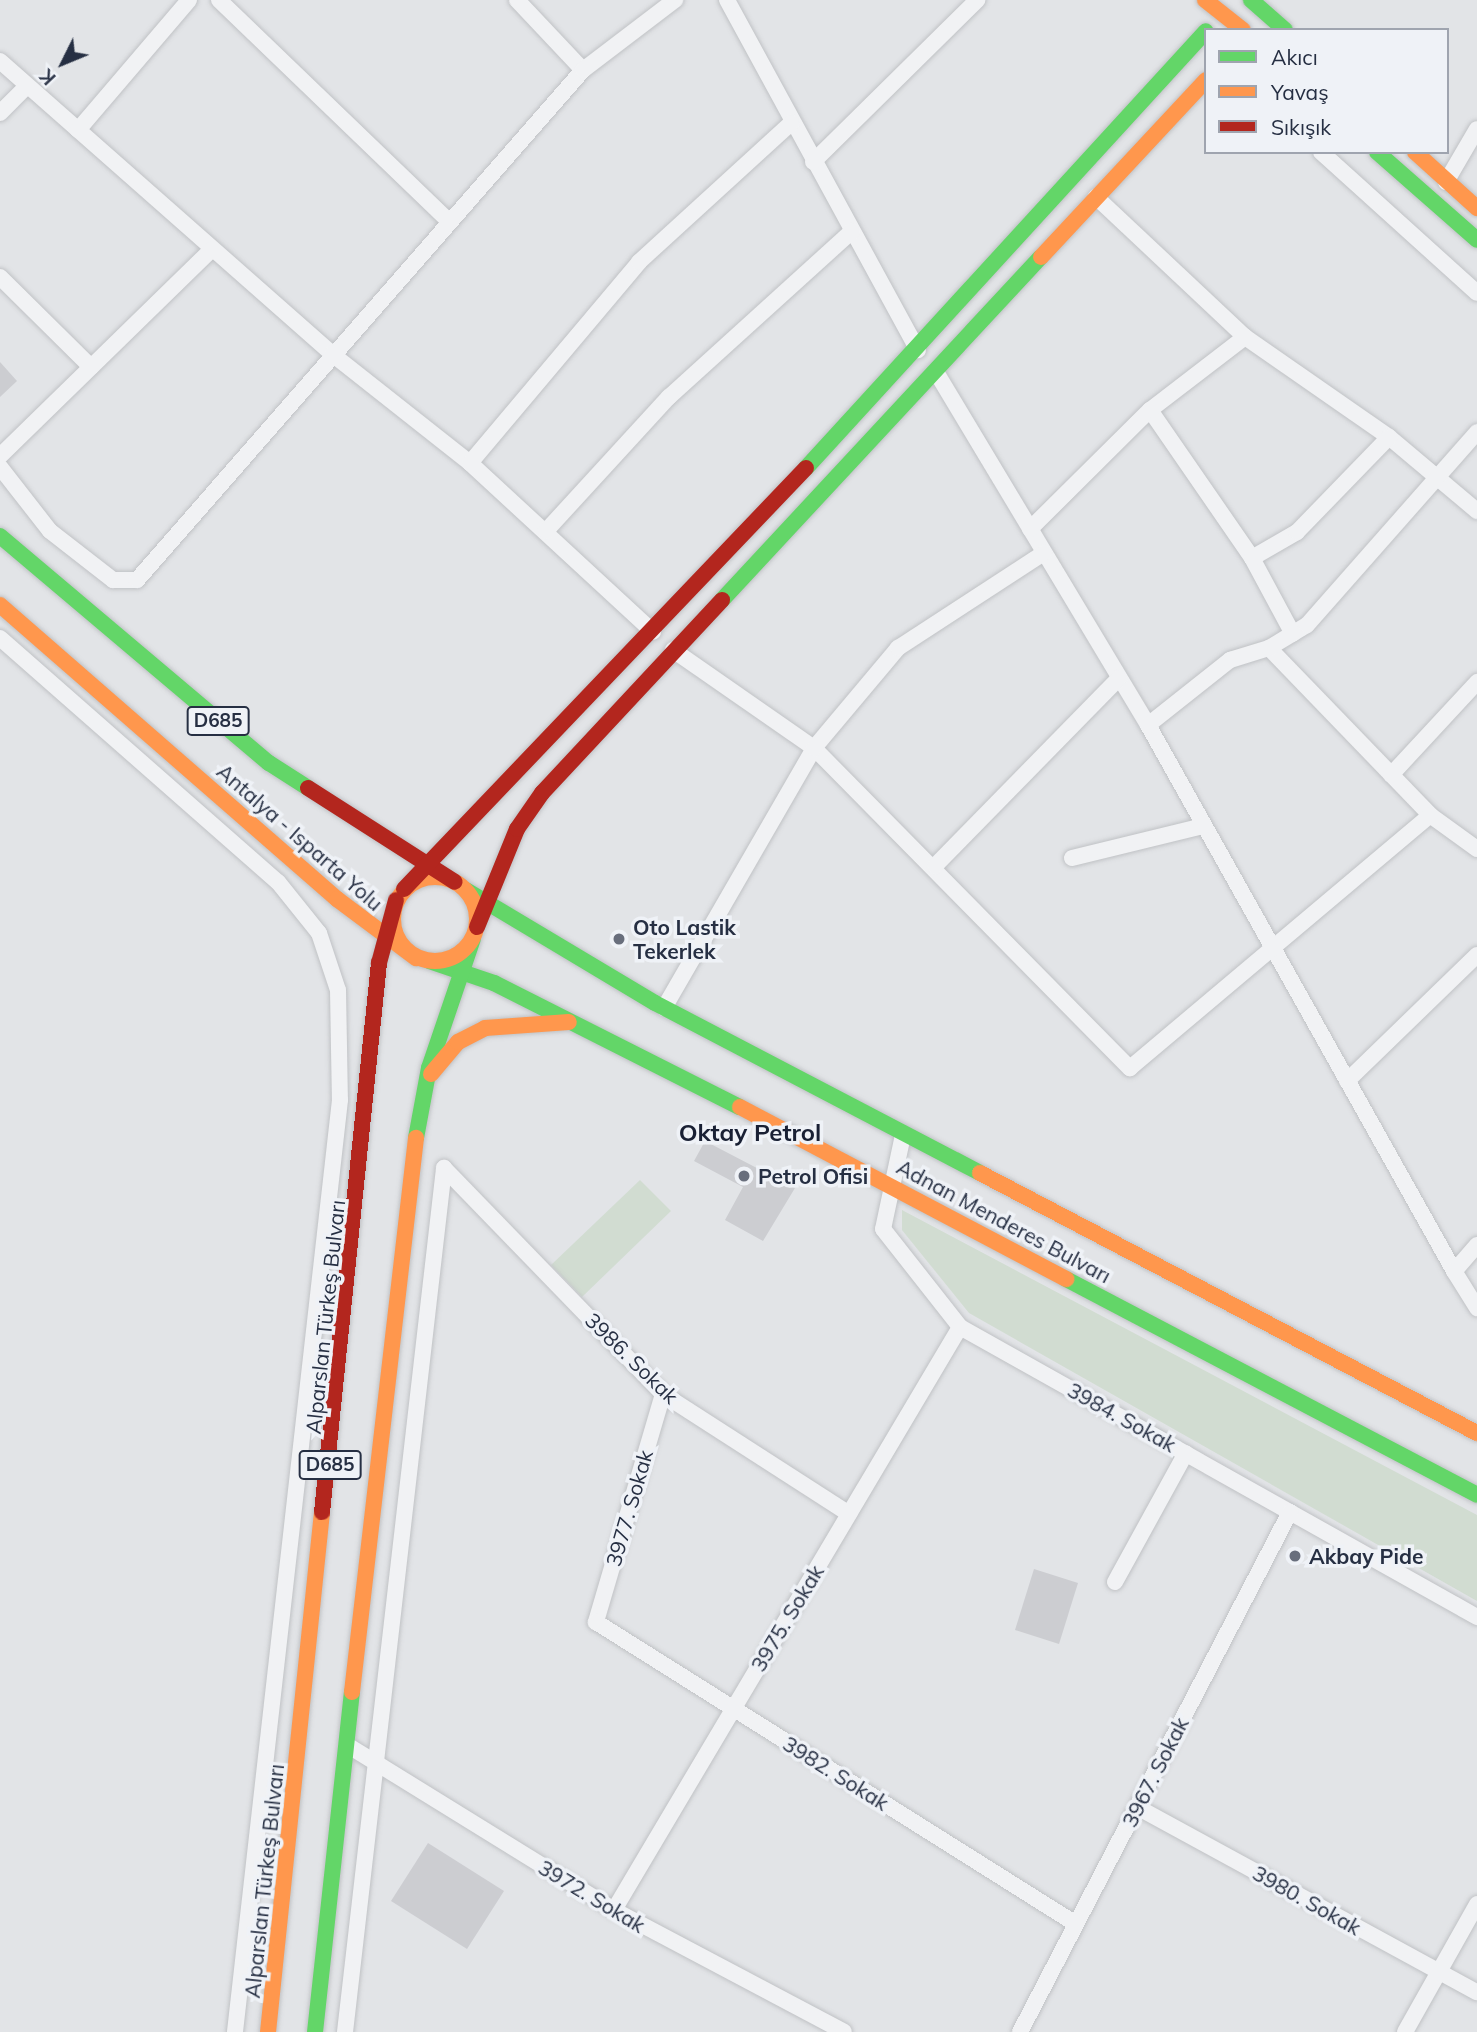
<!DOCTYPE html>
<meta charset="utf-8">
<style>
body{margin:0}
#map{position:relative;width:1477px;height:2032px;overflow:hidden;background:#e2e4e7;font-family:Mulish,sans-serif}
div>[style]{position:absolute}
.green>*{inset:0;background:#d1dcd1}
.building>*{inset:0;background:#cccdd1}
.roads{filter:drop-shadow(0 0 2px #c0c2c5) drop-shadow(0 0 2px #c0c2c5)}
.street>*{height:16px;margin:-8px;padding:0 8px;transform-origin:8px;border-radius:8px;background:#f1f2f4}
.fast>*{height:16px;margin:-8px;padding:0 8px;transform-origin:8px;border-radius:8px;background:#63d668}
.slow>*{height:16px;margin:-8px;padding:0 8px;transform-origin:8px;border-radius:8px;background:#ff974d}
.slow>.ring{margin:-8px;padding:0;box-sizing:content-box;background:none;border:16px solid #ff974d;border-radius:50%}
.jam>*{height:16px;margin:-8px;padding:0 8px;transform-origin:8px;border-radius:8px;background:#b3261e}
.dots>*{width:19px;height:19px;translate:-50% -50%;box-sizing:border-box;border:4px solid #eff2f7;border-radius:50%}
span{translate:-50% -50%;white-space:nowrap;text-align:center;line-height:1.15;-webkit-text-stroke:7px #eff2f7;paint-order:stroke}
.shield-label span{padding:2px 5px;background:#eff2f7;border:2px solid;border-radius:5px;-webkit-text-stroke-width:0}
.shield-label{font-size:19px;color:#262f43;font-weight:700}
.street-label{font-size:21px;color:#262f43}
.poi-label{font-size:21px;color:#262f43;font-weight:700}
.left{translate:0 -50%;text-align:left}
.quarter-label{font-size:24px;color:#192034;font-weight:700}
.legend{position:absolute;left:1204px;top:28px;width:245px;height:126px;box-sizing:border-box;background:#eff2f7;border:2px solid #9fa4af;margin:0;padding:9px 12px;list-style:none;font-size:21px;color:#262f43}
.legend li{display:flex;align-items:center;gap:14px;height:35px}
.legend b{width:35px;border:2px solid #9fa4af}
.north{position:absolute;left:28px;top:28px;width:70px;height:70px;-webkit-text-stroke:5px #eff2f7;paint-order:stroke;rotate:227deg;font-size:19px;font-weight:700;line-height:28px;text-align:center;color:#262f43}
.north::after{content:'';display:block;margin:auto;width:24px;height:32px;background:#262f43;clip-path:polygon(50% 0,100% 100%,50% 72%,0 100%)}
</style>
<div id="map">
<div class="green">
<i style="clip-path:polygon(640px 1180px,671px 1211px,582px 1297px,551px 1265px)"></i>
<i style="clip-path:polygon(902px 1210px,1477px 1515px,1477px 1601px,969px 1313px,902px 1230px)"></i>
</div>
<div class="building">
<i style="clip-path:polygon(0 362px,17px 381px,0 397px)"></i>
<i style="clip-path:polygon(705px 1141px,795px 1188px,763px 1241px,725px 1220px,743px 1187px,694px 1161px)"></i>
<i style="clip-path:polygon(1034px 1569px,1078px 1583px,1059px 1644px,1015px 1630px)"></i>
<i style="clip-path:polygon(428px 1843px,504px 1891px,467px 1949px,391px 1901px)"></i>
</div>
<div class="roads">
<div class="street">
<i style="left:219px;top:0;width:318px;rotate:43.9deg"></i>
<i style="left:517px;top:0;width:96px;rotate:46.7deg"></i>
<i style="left:727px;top:0;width:399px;rotate:61.4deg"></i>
<i style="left:0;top:61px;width:443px;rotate:41.4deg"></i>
<i style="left:332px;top:354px;width:176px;rotate:38.3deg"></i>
<i style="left:470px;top:463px;width:249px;rotate:42.7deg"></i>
<i style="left:0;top:113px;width:38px;rotate:-45deg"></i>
<i style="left:78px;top:130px;width:171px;rotate:-49.5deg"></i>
<i style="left:1321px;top:152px;width:210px;rotate:42.1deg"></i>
<i style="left:813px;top:162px;width:231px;rotate:-44.6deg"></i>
<i style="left:1446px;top:182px;width:61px;rotate:-59.7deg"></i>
<i style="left:1096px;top:197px;width:204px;rotate:43.2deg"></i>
<i style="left:1245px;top:337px;width:175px;rotate:34.8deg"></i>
<i style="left:1389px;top:437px;width:115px;rotate:40.1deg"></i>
<i style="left:0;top:277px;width:128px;rotate:44.7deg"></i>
<i style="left:936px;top:372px;width:412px;rotate:59deg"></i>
<i style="left:1148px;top:725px;width:626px;rotate:60.73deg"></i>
<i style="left:1150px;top:410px;width:180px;rotate:55.4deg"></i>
<i style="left:1252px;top:558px;width:86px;rotate:61.7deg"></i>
<i style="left:0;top:456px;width:296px;rotate:-44.3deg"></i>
<i style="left:470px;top:463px;width:263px;rotate:-49.9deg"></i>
<i style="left:639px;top:262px;width:206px;rotate:-42.4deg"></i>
<i style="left:0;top:467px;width:81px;rotate:52deg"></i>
<i style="left:50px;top:531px;width:80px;rotate:37.9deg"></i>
<i style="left:113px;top:580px;width:24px"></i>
<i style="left:137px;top:580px;width:678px;rotate:-48.83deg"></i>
<i style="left:583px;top:70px;width:116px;rotate:-37.3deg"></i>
<i style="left:1030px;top:529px;width:169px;rotate:-44.8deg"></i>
<i style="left:1150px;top:410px;width:120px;rotate:-37.5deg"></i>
<i style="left:546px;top:531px;width:182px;rotate:-47.5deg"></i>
<i style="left:669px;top:397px;width:247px;rotate:-42.2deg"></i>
<i style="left:1252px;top:558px;width:52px;rotate:-30deg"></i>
<i style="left:1297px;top:532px;width:132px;rotate:-45.9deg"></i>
<i style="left:0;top:638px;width:370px;rotate:41.3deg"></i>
<i style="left:278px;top:882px;width:65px;rotate:51.2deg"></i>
<i style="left:319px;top:933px;width:60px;rotate:71.6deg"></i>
<i style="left:338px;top:990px;width:110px;rotate:89deg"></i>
<i style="left:340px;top:1100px;width:938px;rotate:96.43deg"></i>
<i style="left:1269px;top:648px;width:232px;rotate:46deg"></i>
<i style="left:1430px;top:815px;width:58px;rotate:35.9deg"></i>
<i style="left:673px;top:650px;width:172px;rotate:34.8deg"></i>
<i style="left:814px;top:748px;width:450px;rotate:45.4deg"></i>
<i style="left:1130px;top:1068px;width:392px;rotate:-40.1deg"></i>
<i style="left:1148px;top:725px;width:105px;rotate:-38.4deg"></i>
<i style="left:1230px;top:660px;width:41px;rotate:-17.1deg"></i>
<i style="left:1269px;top:648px;width:44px;rotate:-31.2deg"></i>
<i style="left:1307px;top:625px;width:257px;rotate:-48.6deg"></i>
<i style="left:1391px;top:775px;width:127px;rotate:-47.2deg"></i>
<i style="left:1072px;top:858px;width:135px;rotate:-13.7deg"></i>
<i style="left:935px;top:866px;width:263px;rotate:-45.6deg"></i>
<i style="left:664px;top:1008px;width:300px;rotate:-60deg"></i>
<i style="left:814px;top:748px;width:131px;rotate:-50deg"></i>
<i style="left:898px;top:648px;width:174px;rotate:-33.1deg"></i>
<i style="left:1347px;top:1081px;width:181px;rotate:-44.1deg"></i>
<i style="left:903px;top:1135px;width:96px;rotate:102deg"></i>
<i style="left:883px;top:1229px;width:125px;rotate:51.8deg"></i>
<i style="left:960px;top:1327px;width:593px;rotate:29.29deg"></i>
<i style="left:444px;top:1168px;width:315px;rotate:45.9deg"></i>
<i style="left:663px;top:1394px;width:221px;rotate:32.8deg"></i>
<i style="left:1477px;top:1245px;width:35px;rotate:131deg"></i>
<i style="left:1454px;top:1271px;width:44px;rotate:58.1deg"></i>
<i style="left:663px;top:1394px;width:238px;rotate:106.4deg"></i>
<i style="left:596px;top:1622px;width:567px;rotate:32.18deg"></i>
<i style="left:1115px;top:1582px;width:147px;rotate:-61.2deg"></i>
<i style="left:347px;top:1745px;width:314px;rotate:31.7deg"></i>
<i style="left:614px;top:1910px;width:260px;rotate:27.9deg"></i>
<i style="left:1137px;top:1807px;width:387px;rotate:28.6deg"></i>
<i style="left:614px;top:1910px;width:678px;rotate:-59.31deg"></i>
<i style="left:345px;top:2032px;width:870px;rotate:-83.46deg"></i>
<i style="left:1020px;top:2032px;width:586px;rotate:-62.56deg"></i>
<i style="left:1405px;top:2032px;width:147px;rotate:-60.6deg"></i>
</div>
<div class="fast">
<i style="left:1251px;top:0;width:45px;rotate:41.4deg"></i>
<i style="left:1377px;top:152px;width:133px;rotate:41.3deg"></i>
<i style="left:806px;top:468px;width:592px;rotate:-47.53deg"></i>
<i style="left:0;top:536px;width:352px;rotate:40.2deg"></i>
<i style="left:269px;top:763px;width:46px;rotate:32.7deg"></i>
<i style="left:722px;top:600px;width:468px;rotate:-47.1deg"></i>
<i style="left:466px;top:890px;width:220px;rotate:30.9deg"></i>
<i style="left:655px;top:1003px;width:367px;rotate:27.6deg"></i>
<i style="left:429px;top:961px;width:69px;rotate:18.7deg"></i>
<i style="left:494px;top:983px;width:275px;rotate:26.8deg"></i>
<i style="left:416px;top:1138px;width:71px;rotate:-79.5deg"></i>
<i style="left:429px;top:1068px;width:136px;rotate:-71.2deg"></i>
<i style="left:1066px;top:1279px;width:464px;rotate:27.7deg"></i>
<i style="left:315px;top:2032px;width:342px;rotate:-83.8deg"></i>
</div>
<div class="slow">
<i style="left:1205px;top:0;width:48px;rotate:38.3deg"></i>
<i style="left:1415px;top:152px;width:84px;rotate:42.1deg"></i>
<i style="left:1041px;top:257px;width:242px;rotate:-47deg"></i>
<i style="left:0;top:605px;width:447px;rotate:41.1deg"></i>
<i style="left:337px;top:899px;width:99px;rotate:36.8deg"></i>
<i class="ring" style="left:393px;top:877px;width:68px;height:68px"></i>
<i style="left:431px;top:1074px;width:42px;rotate:-49.8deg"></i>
<i style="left:458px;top:1042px;width:30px;rotate:-27deg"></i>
<i style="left:485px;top:1028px;width:84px;rotate:-4.1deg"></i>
<i style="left:740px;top:1107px;width:369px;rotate:27.8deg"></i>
<i style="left:980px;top:1173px;width:561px;rotate:27.62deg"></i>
<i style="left:352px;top:1692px;width:558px;rotate:-83.41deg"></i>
<i style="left:268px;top:2032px;width:523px;rotate:-84.07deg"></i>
</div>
<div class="jam">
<i style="left:308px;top:788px;width:174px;rotate:32.6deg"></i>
<i style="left:404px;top:889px;width:582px;rotate:-46.32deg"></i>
<i style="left:477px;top:927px;width:106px;rotate:-67.8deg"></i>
<i style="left:517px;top:829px;width:44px;rotate:-55.2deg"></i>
<i style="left:542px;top:793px;width:264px;rotate:-47deg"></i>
<i style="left:322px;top:1512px;width:552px;rotate:-84.07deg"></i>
<i style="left:379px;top:963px;width:65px;rotate:-74.9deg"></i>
</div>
</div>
<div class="dots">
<i style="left:619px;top:939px;background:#686e7c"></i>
<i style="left:744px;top:1176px;background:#686e7c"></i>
<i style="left:1295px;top:1556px;background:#686e7c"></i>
</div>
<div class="shield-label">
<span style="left:218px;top:721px">D685</span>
<span style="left:330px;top:1465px">D685</span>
</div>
<div class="street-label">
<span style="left:300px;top:837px;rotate:41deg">Antalya - Isparta Yolu</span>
<span style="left:1004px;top:1221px;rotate:28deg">Adnan Menderes Bulvarı</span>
<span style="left:325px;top:1317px;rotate:-84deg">Alparslan Türkeş Bulvarı</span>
<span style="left:632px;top:1358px;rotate:44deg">3986. Sokak</span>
<span style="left:1122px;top:1417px;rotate:29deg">3984. Sokak</span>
<span style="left:629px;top:1508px;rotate:-74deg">3977. Sokak</span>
<span style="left:787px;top:1618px;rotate:-59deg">3975. Sokak</span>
<span style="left:1155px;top:1772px;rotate:-63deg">3967. Sokak</span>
<span style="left:836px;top:1773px;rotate:32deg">3982. Sokak</span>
<span style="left:264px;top:1881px;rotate:-84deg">Alparslan Türkeş Bulvarı</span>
<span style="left:592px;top:1896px;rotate:31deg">3972. Sokak</span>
<span style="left:1307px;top:1900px;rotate:29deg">3980. Sokak</span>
</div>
<div class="poi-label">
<span class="left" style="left:633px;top:939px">Oto Lastik<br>Tekerlek</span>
<span class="left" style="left:758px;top:1176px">Petrol Ofisi</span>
<span class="left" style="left:1309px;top:1556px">Akbay Pide</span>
</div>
<div class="quarter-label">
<span style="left:750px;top:1133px">Oktay Petrol</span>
</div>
<ul class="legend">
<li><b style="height:9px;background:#63d668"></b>Akıcı</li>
<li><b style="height:9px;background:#ff974d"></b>Yavaş</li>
<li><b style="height:9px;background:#b3261e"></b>Sıkışık</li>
</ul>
<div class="north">K</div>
</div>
